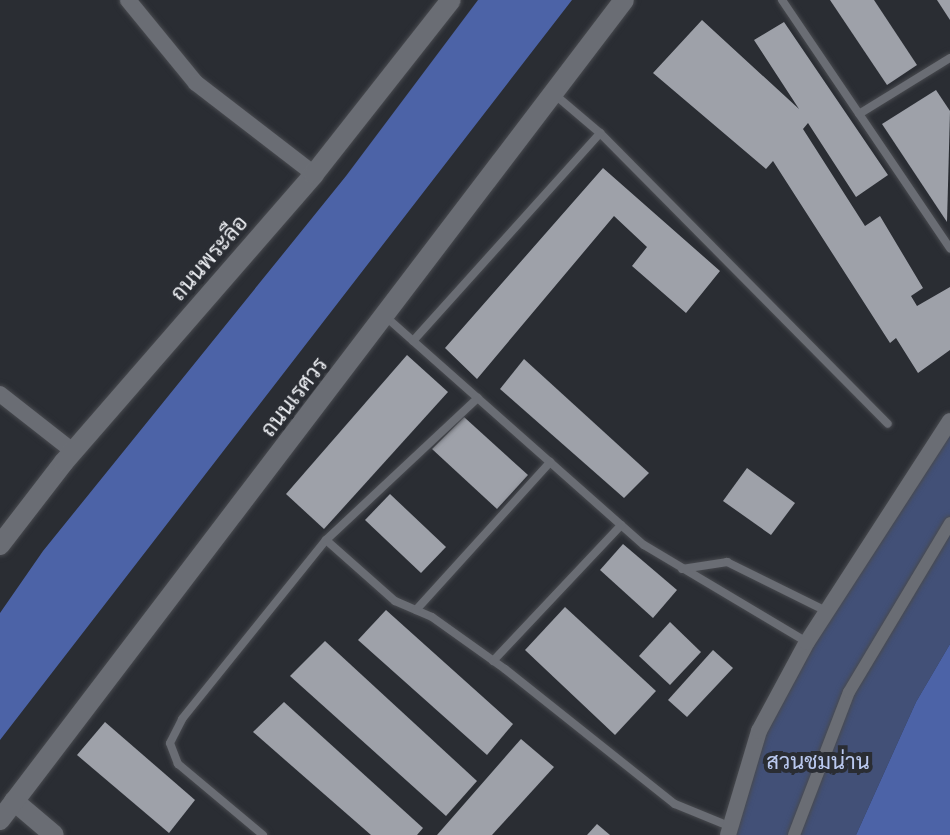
<!DOCTYPE html>
<meta charset="utf-8">
<style>
body{margin:0}
#map{position:relative;width:950px;height:835px;overflow:hidden;background:#2a2d33;font-family:Raleway,Sarabun,sans-serif}
div>[style]{position:absolute}
.green>*{inset:0;background:#425077}
.water>*{inset:0;background:#4c63a7}
.building>*{inset:0;background:#9ea1a9}
.roads{filter:drop-shadow(0 0 2px #484a4f) drop-shadow(0 0 2px #484a4f)}
.service>*{height:8px;margin:-4px;padding:0 4px;transform-origin:4px;border-radius:4px;background:#6a6d74}
.pedestrian>*{height:12px;margin:-6px;padding:0 6px;transform-origin:6px;border-radius:6px;background:#6a6d74}
.minor>*{height:16px;margin:-8px;padding:0 8px;transform-origin:8px;border-radius:8px;background:#6a6d74}
.tertiary>*{height:20px;margin:-10px;padding:0 10px;transform-origin:10px;border-radius:10px;background:#6a6d74}
span{translate:-50% -50%;white-space:nowrap;text-align:center;line-height:1.15;-webkit-text-stroke:8px #2a2d33;paint-order:stroke}
.street-label{font-size:22px;color:#eef0f4}
.park-label{font-size:22px;color:#bac9ef}
</style>
<div id="map">
<div class="green">
<i style="clip-path:polygon(950px 421px,950px 644px,916px 702px,856px 835px,728px 835px,759px 731px)"></i>
</div>
<div class="water">
<i style="clip-path:polygon(478px 0,572px 0,0 740px,0 613px,43px 551px,346px 176px)"></i>
<i style="clip-path:polygon(950px 644px,950px 835px,856px 835px,916px 702px)"></i>
</div>
<div class="building">
<i style="clip-path:polygon(830px 0,874px 0,917px 65px,887px 85px)"></i>
<i style="clip-path:polygon(937px 0,950px 0,950px 20px)"></i>
<i style="clip-path:polygon(702px 20px,799px 109px,754px 40px,784px 22px,888px 175px,856px 197px,808px 123px,803px 129px,865px 226px,880px 216px,923px 288px,911px 296px,917px 306px,950px 287px,950px 350px,918px 373px,896px 338px,890px 343px,773px 161px,766px 169px,653px 73px)"></i>
<i style="clip-path:polygon(936px 90px,950px 111px,947px 222px,882px 124px)"></i>
<i style="clip-path:polygon(603px 168px,720px 271px,686px 313px,632px 266px,647px 247px,614px 216px,477px 379px,445px 348px)"></i>
<i style="clip-path:polygon(407px 355px,448px 392px,324px 529px,286px 494px)"></i>
<i style="clip-path:polygon(524px 359px,649px 473px,624px 498px,500px 389px)"></i>
<i style="clip-path:polygon(464px 417px,528px 475px,497px 509px,432px 449px)"></i>
<i style="clip-path:polygon(747px 468px,795px 503px,771px 535px,723px 501px)"></i>
<i style="clip-path:polygon(390px 494px,446px 547px,421px 573px,365px 520px)"></i>
<i style="clip-path:polygon(623px 544px,677px 590px,653px 618px,600px 570px)"></i>
<i style="clip-path:polygon(565px 607px,656px 691px,615px 735px,525px 650px)"></i>
<i style="clip-path:polygon(386px 610px,513px 724px,487px 755px,358px 640px)"></i>
<i style="clip-path:polygon(670px 622px,701px 652px,670px 685px,639px 656px)"></i>
<i style="clip-path:polygon(325px 641px,477px 781px,446px 816px,290px 676px)"></i>
<i style="clip-path:polygon(713px 650px,733px 668px,687px 717px,668px 700px)"></i>
<i style="clip-path:polygon(284px 702px,423px 828px,417px 835px,371px 835px,253px 732px)"></i>
<i style="clip-path:polygon(105px 722px,195px 800px,169px 833px,77px 755px)"></i>
<i style="clip-path:polygon(521px 739px,554px 767px,492px 835px,437px 835px)"></i>
<i style="clip-path:polygon(597px 824px,610px 835px,587px 835px)"></i>
</div>
<div class="roads">
<div class="service">
<i style="left:782px;top:0;width:300px;rotate:55.9deg"></i>
<i style="left:554px;top:94px;width:60px;rotate:40.3deg"></i>
<i style="left:600px;top:133px;width:409px;rotate:45.3deg"></i>
<i style="left:859px;top:114px;width:107px;rotate:-31.6deg"></i>
<i style="left:386px;top:317px;width:344px;rotate:41.5deg"></i>
<i style="left:644px;top:545px;width:190px;rotate:30.8deg"></i>
<i style="left:413px;top:341px;width:280px;rotate:-48deg"></i>
<i style="left:326px;top:540px;width:92px;rotate:41.5deg"></i>
<i style="left:395px;top:601px;width:40px;rotate:23.4deg"></i>
<i style="left:432px;top:617px;width:90px;rotate:35.5deg"></i>
<i style="left:505px;top:669px;width:217px;rotate:38.5deg"></i>
<i style="left:675px;top:804px;width:58px;rotate:22.2deg"></i>
<i style="left:682px;top:569px;width:46px;rotate:-8.8deg"></i>
<i style="left:727px;top:562px;width:108px;rotate:26.3deg"></i>
<i style="left:416px;top:610px;width:200px;rotate:-47.8deg"></i>
<i style="left:493px;top:661px;width:187px;rotate:-46.7deg"></i>
<i style="left:263px;top:835px;width:111px;rotate:-140.1deg"></i>
<i style="left:178px;top:764px;width:22px;rotate:-111deg"></i>
<i style="left:170px;top:743px;width:27px;rotate:-63deg"></i>
<i style="left:182px;top:719px;width:230px;rotate:-51.2deg"></i>
<i style="left:326px;top:540px;width:208px;rotate:-43.1deg"></i>
</div>
<div class="pedestrian">
<i style="left:794px;top:835px;width:153px;rotate:-69deg"></i>
<i style="left:849px;top:692px;width:197px;rotate:-59.1deg"></i>
</div>
<div class="minor">
<i style="left:128px;top:0;width:107px;rotate:50.7deg"></i>
<i style="left:196px;top:83px;width:149px;rotate:37.6deg"></i>
<i style="left:0;top:394px;width:94px;rotate:38.1deg"></i>
<i style="left:728px;top:835px;width:109px;rotate:-73.4deg"></i>
<i style="left:759px;top:731px;width:101px;rotate:-61.7deg"></i>
<i style="left:807px;top:642px;width:263px;rotate:-57.1deg"></i>
</div>
<div class="tertiary">
<i style="left:0;top:545px;width:105px;rotate:-52.4deg"></i>
<i style="left:64px;top:462px;width:381px;rotate:-49deg"></i>
<i style="left:314px;top:174px;width:221px;rotate:-51.8deg"></i>
<i style="left:14px;top:801px;width:52px;rotate:40.4deg"></i>
<i style="left:0;top:820px;width:1030px;rotate:-52.73deg"></i>
</div>
</div>
<div class="street-label">
<span style="left:209px;top:258px;rotate:-49deg">ถนนพระลือ</span>
<span style="left:294px;top:397px;rotate:-52deg">ถนนเรศวร</span>
</div>
<div class="park-label">
<span style="left:818px;top:762px">สวนชมน่าน</span>
</div>
</div>
